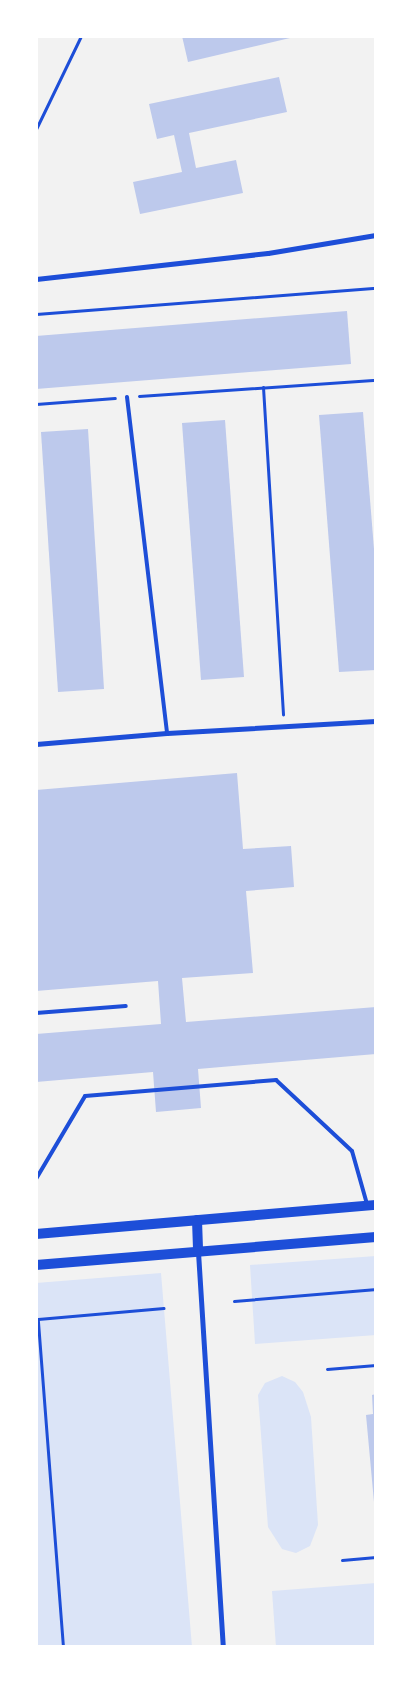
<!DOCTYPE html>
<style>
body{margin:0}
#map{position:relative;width:412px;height:1683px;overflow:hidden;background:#f2f2f2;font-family:"Crimson Pro",serif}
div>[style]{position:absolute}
.green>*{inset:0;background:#dbe4f7}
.building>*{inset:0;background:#bdc9ec}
.path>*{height:3px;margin:-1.5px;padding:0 1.5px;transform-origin:1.5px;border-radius:1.5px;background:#1d4ed8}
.service>*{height:4px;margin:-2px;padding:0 2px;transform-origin:2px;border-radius:2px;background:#1d4ed8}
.minor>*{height:5px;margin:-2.5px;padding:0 2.5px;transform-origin:2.5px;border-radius:2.5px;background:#1d4ed8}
.secondary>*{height:10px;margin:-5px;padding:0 5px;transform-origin:5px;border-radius:5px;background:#1d4ed8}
span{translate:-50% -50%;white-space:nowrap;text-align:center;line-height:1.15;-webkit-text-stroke:4px #fff;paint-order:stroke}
.frame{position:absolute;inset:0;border:38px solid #fff;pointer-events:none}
</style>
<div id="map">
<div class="green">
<i style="clip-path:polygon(376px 1256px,376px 1335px,255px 1344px,250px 1265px)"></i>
<i style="clip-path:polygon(161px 1273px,192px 1647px,36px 1647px,36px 1283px)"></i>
<i style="clip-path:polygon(282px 1376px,295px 1382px,303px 1392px,311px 1417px,318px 1525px,310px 1546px,296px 1553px,282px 1549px,268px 1527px,258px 1395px,265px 1383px)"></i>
<i style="clip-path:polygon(376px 1583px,376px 1647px,276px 1647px,272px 1591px)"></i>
</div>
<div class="building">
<i style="clip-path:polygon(182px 36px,289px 36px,290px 38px,188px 62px)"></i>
<i style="clip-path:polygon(279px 77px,287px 112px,189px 133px,196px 168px,236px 160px,243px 193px,140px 214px,133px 182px,182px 172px,174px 135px,157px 139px,149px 104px)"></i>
<i style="clip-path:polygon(347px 311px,351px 364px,36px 389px,36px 336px)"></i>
<i style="clip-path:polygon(363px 412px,376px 574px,376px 670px,339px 672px,319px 415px)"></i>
<i style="clip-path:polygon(225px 420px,244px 677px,201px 680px,182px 423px)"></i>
<i style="clip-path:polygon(88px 429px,104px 689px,58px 692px,41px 432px)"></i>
<i style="clip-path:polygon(237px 773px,243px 849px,291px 846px,294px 887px,246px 891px,253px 973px,182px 978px,186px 1022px,376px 1007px,376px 1054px,198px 1069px,201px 1108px,156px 1112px,153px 1072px,36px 1082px,36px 1034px,161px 1024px,158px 981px,36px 991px,36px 790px)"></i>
<i style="clip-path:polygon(376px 1394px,376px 1502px,374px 1502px,366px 1415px,373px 1414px,372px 1395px)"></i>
</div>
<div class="path">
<i style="left:36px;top:129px;width:103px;rotate:-64.2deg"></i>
<i style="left:36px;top:314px;width:341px;rotate:-4.4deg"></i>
<i style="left:263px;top:387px;width:328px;rotate:86.5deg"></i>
<i style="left:139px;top:396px;width:238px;rotate:-3.9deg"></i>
<i style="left:36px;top:404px;width:79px;rotate:-4.3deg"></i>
<i style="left:234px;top:1301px;width:143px;rotate:-4.8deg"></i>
<i style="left:327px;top:1369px;width:49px;rotate:-4.7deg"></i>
<i style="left:342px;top:1560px;width:34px;rotate:-5deg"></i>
<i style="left:63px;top:1647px;width:329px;rotate:-94.4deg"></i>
<i style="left:38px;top:1319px;width:126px;rotate:-5deg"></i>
<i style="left:363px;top:1647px;width:13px;rotate:-4deg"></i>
</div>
<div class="service">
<i style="left:127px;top:397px;width:338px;rotate:83.2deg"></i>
<i style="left:36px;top:1013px;width:90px;rotate:-4.4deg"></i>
<i style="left:36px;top:1179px;width:96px;rotate:-59.4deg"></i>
<i style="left:85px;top:1096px;width:192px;rotate:-4.8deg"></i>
<i style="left:276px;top:1080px;width:104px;rotate:43.1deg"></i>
<i style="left:352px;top:1151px;width:55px;rotate:74.2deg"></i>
</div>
<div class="minor">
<i style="left:36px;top:279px;width:233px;rotate:-6.4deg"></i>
<i style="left:268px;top:253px;width:109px;rotate:-9.5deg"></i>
<i style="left:36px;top:744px;width:131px;rotate:-4.8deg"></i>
<i style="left:167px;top:733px;width:209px;rotate:-3.3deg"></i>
<i style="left:198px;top:1252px;width:396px;rotate:86.4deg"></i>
</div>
<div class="secondary">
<i style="left:197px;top:1220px;width:31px;rotate:88deg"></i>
<i style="left:36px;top:1234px;width:341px;rotate:-4.9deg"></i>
<i style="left:36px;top:1265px;width:341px;rotate:-4.7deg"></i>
</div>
<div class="frame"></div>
</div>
